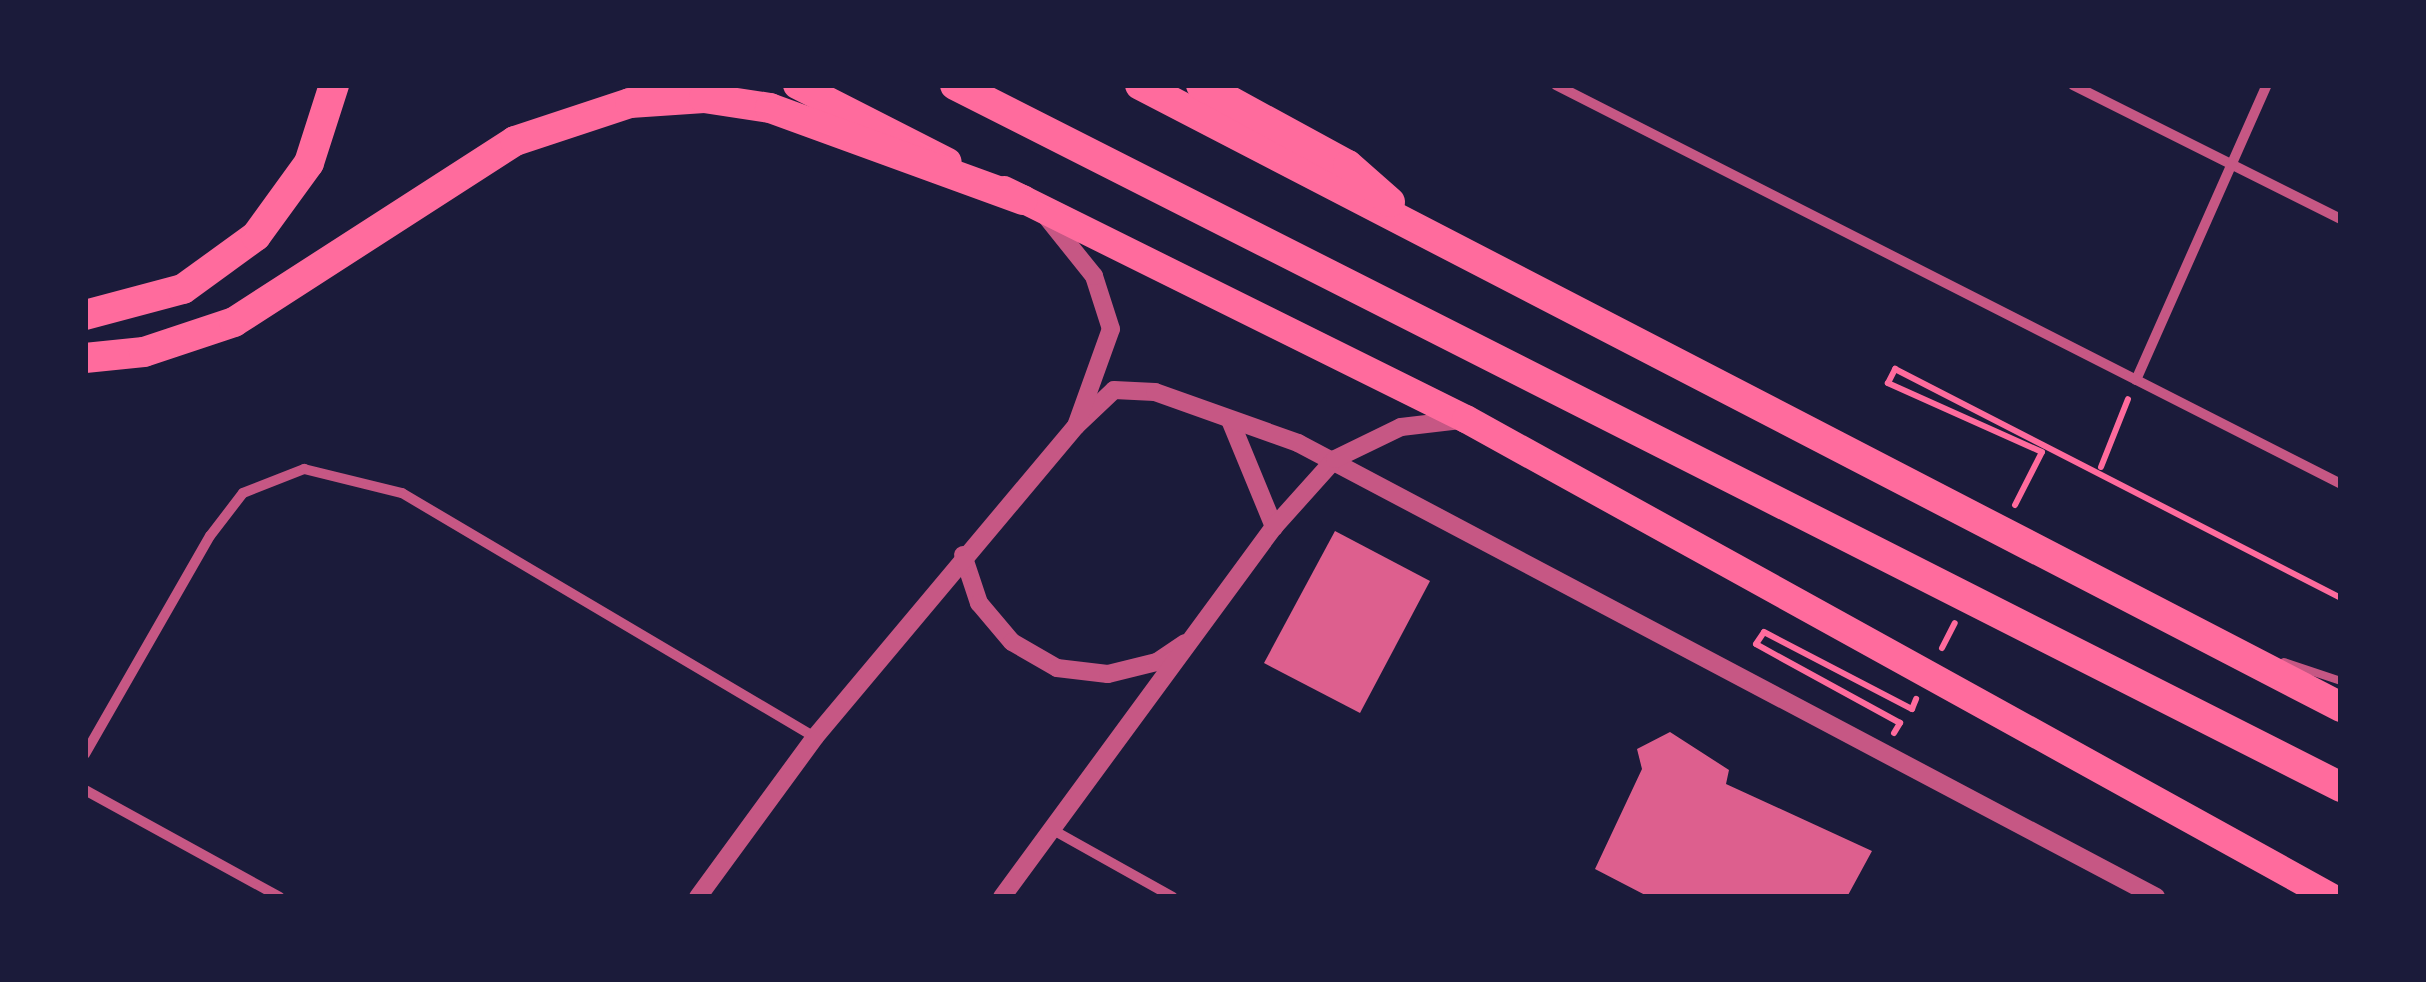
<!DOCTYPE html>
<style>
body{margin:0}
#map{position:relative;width:2426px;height:982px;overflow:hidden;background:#1b1b3a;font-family:"PT Sans Narrow",sans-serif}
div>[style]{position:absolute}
.building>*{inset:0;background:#dd5f8e}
.path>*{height:6px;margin:-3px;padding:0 3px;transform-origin:3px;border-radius:3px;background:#ff6b9d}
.service>*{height:8px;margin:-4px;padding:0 4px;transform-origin:4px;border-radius:4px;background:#c65784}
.minor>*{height:10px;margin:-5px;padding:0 5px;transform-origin:5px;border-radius:5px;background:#c65784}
.tertiary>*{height:18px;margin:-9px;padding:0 9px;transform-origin:9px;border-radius:9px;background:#c65784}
.trunk>*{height:28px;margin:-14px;padding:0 14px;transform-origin:14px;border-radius:14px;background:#ff6b9d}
.motorway>*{height:30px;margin:-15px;padding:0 15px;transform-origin:15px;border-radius:15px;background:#ff6b9d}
span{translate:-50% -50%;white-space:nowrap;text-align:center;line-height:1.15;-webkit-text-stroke:8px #1b1b3a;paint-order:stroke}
.frame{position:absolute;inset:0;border:88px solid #1b1b3a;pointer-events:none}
</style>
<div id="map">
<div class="building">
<i style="clip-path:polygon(1335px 531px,1430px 581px,1360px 713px,1264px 663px)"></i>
<i style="clip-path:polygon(1670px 732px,1729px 770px,1726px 784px,1872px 851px,1847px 897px,1649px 897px,1595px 869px,1642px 769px,1637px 749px)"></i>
</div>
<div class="path">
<i style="left:2101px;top:467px;width:73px;rotate:-68.3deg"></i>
<i style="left:2015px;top:505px;width:59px;rotate:-63deg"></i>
<i style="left:2042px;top:452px;width:169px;rotate:-155.9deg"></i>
<i style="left:1888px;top:383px;width:16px;rotate:-63deg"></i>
<i style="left:1895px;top:369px;width:501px;rotate:27.18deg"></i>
<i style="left:1942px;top:648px;width:28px;rotate:-63deg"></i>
<i style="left:1894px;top:733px;width:12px;rotate:-59deg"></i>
<i style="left:1900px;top:723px;width:164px;rotate:-151.3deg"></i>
<i style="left:1756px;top:644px;width:14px;rotate:-56deg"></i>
<i style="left:1764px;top:632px;width:167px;rotate:27.5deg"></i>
<i style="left:1912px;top:709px;width:11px;rotate:-68deg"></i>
</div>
<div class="service">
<i style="left:2284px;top:662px;width:60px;rotate:18.4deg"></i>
</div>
<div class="minor">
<i style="left:1556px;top:85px;width:881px;rotate:26.94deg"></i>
<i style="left:2073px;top:85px;width:300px;rotate:26.6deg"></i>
<i style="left:2136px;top:380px;width:323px;rotate:-66.1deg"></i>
<i style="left:85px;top:754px;width:251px;rotate:-60.2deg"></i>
<i style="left:210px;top:536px;width:54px;rotate:-52.5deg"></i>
<i style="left:243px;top:493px;width:66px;rotate:-21.5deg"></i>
<i style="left:304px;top:469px;width:101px;rotate:13.8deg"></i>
<i style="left:402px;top:493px;width:480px;rotate:30.6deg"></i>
<i style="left:85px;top:790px;width:222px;rotate:28.8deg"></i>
<i style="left:1053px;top:830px;width:137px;rotate:29.2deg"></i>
</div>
<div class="tertiary">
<i style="left:1230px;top:420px;width:116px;rotate:67.6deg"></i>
<i style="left:1076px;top:426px;width:52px;rotate:-43.5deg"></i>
<i style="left:1114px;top:390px;width:41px;rotate:2.8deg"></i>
<i style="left:1155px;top:392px;width:152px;rotate:19.6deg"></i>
<i style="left:1298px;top:443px;width:971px;rotate:27.88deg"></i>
<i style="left:963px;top:555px;width:51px;rotate:71.6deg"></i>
<i style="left:979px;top:603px;width:51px;rotate:49.8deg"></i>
<i style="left:1012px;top:642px;width:52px;rotate:30deg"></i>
<i style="left:1057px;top:668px;width:51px;rotate:6.7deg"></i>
<i style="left:1108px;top:674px;width:50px;rotate:-13.8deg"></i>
<i style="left:1157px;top:662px;width:34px;rotate:-34deg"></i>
<i style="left:698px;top:897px;width:198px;rotate:-53.8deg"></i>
<i style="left:815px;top:737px;width:406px;rotate:-50deg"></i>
<i style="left:1076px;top:426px;width:103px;rotate:-70.2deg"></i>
<i style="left:1111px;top:329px;width:56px;rotate:-107.8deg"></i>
<i style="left:1094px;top:276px;width:78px;rotate:-128.8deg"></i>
<i style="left:1002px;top:897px;width:459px;rotate:-53.7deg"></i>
<i style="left:1274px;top:527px;width:91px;rotate:-48.1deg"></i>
<i style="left:1335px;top:459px;width:73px;rotate:-25.9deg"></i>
<i style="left:1401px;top:427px;width:60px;rotate:-6.7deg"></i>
</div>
<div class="trunk">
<i style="left:797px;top:85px;width:169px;rotate:27deg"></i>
<i style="left:1004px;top:190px;width:516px;rotate:26.37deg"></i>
<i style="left:1466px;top:419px;width:988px;rotate:28.93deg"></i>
</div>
<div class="motorway">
<i style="left:955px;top:85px;width:1554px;rotate:26.86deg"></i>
<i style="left:1140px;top:85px;width:1353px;rotate:27.38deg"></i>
<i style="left:1201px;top:85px;width:167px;rotate:28.6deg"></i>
<i style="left:1348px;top:165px;width:56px;rotate:41.4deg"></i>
<i style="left:85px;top:315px;width:101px;rotate:-14.9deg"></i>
<i style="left:183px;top:289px;width:90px;rotate:-36deg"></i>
<i style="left:256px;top:236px;width:90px;rotate:-54deg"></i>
<i style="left:309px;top:163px;width:82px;rotate:-72.2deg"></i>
<i style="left:85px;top:358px;width:59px;rotate:-5.8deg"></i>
<i style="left:144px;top:352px;width:95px;rotate:-18.4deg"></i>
<i style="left:234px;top:322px;width:334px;rotate:-32.8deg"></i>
<i style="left:515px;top:141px;width:121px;rotate:-18.3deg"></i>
<i style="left:630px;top:103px;width:74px;rotate:-3.9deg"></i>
<i style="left:704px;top:98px;width:67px;rotate:8.6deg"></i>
<i style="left:770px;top:108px;width:269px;rotate:20deg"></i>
</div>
<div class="frame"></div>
</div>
